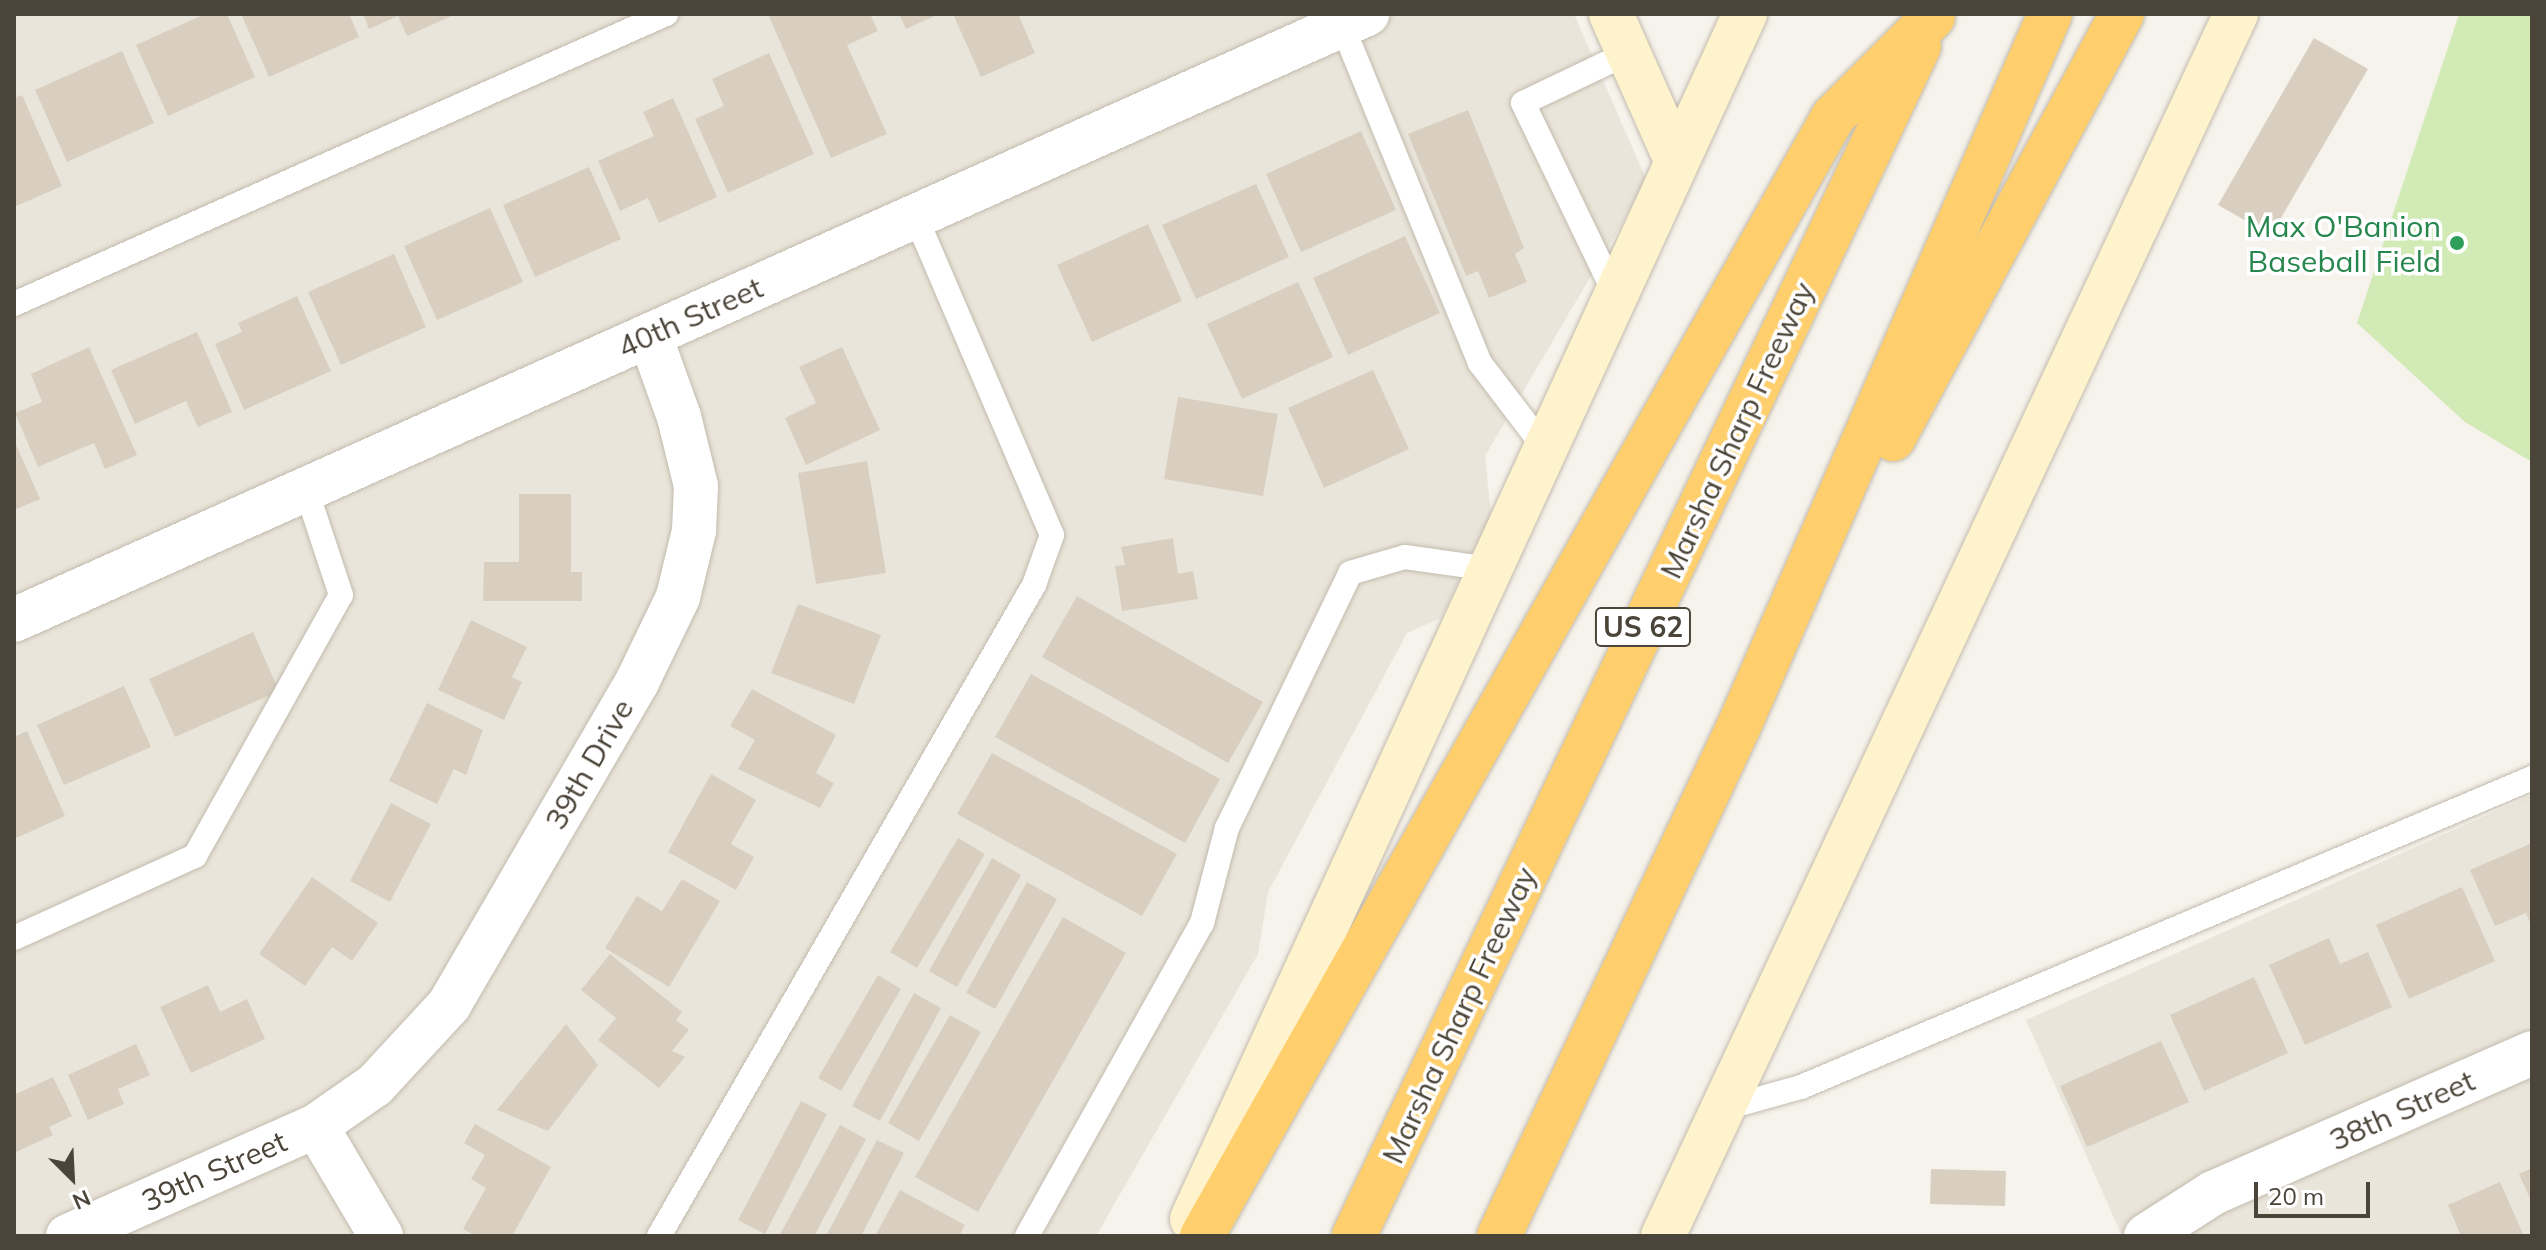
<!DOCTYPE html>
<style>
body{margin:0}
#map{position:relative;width:2546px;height:1250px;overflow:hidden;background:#f6f3ec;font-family:Mulish,sans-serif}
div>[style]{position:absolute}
.residential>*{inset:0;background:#eae5da}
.green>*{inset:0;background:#d2eab5}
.building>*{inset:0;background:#d8cfc1}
.roads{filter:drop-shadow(0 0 2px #c2bbae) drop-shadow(0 0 2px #c2bbae)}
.lane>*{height:24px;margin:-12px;padding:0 12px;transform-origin:12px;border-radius:12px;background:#fff}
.street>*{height:44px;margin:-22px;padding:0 22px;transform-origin:22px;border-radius:22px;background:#fff}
.secondary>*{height:44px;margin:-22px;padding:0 22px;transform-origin:22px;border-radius:22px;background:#fff3cd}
.highway>*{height:44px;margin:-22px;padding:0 22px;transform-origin:22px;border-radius:22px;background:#ffcf6e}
.dots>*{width:22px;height:22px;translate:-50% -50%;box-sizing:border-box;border:4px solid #fff;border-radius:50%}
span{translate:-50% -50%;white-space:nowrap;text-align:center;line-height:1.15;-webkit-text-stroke:7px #fff;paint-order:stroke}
.shield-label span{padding:2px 6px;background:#fff;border:2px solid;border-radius:6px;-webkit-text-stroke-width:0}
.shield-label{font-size:28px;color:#4b4439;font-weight:700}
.leisure-label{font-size:30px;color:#27864d}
.right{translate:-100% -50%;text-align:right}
.street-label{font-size:30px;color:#4b4439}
.frame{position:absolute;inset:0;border:16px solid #4b4439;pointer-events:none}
.north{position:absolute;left:32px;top:1138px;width:80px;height:80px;-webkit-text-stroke:6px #fff;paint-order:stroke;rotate:156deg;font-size:22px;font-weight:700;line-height:32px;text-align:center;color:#4b4439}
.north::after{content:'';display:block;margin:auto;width:28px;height:36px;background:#4b4439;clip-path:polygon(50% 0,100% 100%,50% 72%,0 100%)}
.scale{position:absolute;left:2254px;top:1182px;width:116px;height:36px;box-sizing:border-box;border:4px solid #4b4439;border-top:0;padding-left:10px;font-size:24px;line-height:28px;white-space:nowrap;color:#4b4439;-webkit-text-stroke:6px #fff;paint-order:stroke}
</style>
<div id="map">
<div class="residential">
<i style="clip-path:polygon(14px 14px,1574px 14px,1647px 181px,1485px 456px,1491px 516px,1441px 618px,1407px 633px,1268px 892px,1258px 954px,1096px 1236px,14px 1236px)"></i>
<i style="clip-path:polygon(2532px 795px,2532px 1236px,2122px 1236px,2026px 1020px)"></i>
</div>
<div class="green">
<i style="clip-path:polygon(2459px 14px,2532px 14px,2532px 462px,2465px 422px,2357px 323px)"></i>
</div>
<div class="building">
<i style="clip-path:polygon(205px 14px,227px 14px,255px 77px,168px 116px,136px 45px)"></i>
<i style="clip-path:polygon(241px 14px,349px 14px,359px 37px,269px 77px)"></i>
<i style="clip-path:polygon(363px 14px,456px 14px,407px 36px,398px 16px,369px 29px)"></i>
<i style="clip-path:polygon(768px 14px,870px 14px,878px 31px,847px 45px,887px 134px,831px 158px)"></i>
<i style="clip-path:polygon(899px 14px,939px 14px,906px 29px)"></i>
<i style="clip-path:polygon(953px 14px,1018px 14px,1035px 53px,981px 77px)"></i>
<i style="clip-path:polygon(2314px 38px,2368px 69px,2271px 235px,2218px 205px)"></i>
<i style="clip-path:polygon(122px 51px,154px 123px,67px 162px,35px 90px)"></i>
<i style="clip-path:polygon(769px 53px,814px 154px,728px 193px,695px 119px,724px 106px,712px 79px)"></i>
<i style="clip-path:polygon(22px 95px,62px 186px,14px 207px,14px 98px)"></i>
<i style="clip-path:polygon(673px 98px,717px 197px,659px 223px,648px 198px,620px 211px,598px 161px,654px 136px,643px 112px)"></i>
<i style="clip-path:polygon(1468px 110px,1524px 248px,1515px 254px,1527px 282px,1489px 298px,1478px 271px,1466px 276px,1408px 134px)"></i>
<i style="clip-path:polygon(1361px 131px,1396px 210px,1301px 252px,1266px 174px)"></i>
<i style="clip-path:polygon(589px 167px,621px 239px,535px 277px,503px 205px)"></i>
<i style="clip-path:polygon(1256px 184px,1289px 257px,1196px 299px,1162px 225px)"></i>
<i style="clip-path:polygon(490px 208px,523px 282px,437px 320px,404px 246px)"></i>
<i style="clip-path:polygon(1148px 224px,1182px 301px,1092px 342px,1057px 265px)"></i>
<i style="clip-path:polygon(1405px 236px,1440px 313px,1348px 355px,1313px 278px)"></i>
<i style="clip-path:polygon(394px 254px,426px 327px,341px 365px,308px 292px)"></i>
<i style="clip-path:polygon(1298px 282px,1333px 357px,1242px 399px,1207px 324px)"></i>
<i style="clip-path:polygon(297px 296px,331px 371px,244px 410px,215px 344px,242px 332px,238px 323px)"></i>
<i style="clip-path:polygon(197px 332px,232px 412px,198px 427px,186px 401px,135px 424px,111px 370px)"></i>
<i style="clip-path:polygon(89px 347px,137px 455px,105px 469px,94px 443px,38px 467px,15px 413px,42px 402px,31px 374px)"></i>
<i style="clip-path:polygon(842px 347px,880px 430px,806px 465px,785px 418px,816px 403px,799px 367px)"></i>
<i style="clip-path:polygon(1373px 370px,1409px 449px,1324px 488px,1288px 408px)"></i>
<i style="clip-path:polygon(1178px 397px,1278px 414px,1263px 496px,1164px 479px)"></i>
<i style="clip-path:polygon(14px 440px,40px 499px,14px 510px)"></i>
<i style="clip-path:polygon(867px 461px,886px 573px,816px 584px,798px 473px)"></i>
<i style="clip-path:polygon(519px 494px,571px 494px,571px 572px,582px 572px,582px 601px,483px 601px,484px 562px,519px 562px)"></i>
<i style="clip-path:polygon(1173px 538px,1178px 574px,1193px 571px,1198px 599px,1122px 611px,1115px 566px,1125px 565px,1121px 547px)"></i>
<i style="clip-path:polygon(1077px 596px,1263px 702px,1228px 763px,1042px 657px)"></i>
<i style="clip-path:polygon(798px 604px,881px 635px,854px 704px,771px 673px)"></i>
<i style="clip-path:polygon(471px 620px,527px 647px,512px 677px,522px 682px,504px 720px,438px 690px)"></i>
<i style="clip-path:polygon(253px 632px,279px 691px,175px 737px,149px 679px)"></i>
<i style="clip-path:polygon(1031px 674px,1220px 779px,1185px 843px,995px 737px)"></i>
<i style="clip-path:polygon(124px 686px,151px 747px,64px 785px,37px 725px)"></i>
<i style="clip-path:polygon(752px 689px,836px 735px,816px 773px,834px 783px,820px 808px,738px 769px,755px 740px,730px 726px)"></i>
<i style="clip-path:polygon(427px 703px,483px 730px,466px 775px,454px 769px,437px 804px,389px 781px)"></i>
<i style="clip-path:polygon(27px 731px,65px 816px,14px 839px,14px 737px)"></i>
<i style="clip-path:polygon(992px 753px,1177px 854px,1142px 916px,957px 814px)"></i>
<i style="clip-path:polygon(711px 774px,756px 800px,731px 844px,754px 857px,736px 890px,668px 852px)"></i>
<i style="clip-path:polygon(391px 803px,431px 824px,390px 902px,350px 881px)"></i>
<i style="clip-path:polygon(958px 838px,985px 854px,917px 968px,890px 952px)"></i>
<i style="clip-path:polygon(2532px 843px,2532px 927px,2526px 913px,2495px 926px,2470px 870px)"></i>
<i style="clip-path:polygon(992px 858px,1021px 875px,957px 987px,929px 971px)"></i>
<i style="clip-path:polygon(312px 877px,378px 923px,352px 961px,332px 947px,305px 986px,259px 954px)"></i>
<i style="clip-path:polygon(682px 879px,720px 901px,669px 987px,605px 948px,637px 896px,662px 911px)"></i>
<i style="clip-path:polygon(1027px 882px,1057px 899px,995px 1009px,966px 993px)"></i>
<i style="clip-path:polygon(2462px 887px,2495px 961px,2409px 999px,2376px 925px)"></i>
<i style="clip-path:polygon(1063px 917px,1126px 953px,978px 1212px,915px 1177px)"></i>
<i style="clip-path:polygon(2329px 938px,2340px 964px,2368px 952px,2392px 1007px,2305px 1045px,2269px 965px)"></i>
<i style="clip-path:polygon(610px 954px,682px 1012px,676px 1020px,689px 1030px,672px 1051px,685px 1057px,659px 1088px,598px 1040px,616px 1018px,581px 990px)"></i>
<i style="clip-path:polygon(878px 975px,901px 989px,841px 1091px,818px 1078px)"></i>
<i style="clip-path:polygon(2254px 977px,2288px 1053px,2204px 1091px,2170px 1015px)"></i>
<i style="clip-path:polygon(208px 985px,220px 1012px,247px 999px,265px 1039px,191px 1073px,160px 1007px)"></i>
<i style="clip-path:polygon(914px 993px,941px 1008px,880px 1121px,852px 1106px)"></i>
<i style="clip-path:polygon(950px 1015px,981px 1032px,919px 1141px,888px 1123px)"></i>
<i style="clip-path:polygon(566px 1024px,598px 1065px,548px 1131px,497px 1110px)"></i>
<i style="clip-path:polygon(2161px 1041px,2189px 1102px,2087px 1147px,2060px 1086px)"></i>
<i style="clip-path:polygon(136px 1044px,150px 1075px,118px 1089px,124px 1104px,88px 1120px,68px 1075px)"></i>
<i style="clip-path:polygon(53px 1077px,72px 1116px,49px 1127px,53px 1135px,14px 1153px,14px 1095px)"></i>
<i style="clip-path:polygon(801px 1101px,827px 1114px,765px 1234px,738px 1220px)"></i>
<i style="clip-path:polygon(475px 1124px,551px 1167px,512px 1236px,476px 1236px,463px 1229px,486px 1188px,471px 1179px,485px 1155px,464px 1143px)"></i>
<i style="clip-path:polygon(840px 1125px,866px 1139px,814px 1236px,779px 1236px)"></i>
<i style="clip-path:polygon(877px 1140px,904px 1153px,861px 1236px,826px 1236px)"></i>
<i style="clip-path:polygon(2532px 1168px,2532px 1203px,2519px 1174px)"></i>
<i style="clip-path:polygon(1931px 1169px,2006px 1171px,2005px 1206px,1930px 1204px)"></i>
<i style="clip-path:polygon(2500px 1182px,2524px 1236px,2461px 1236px,2448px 1205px)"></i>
<i style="clip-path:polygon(900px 1190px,965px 1225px,959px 1236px,875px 1236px)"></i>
</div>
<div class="roads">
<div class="lane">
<i style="left:1342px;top:25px;width:365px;rotate:67.8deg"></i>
<i style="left:1480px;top:363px;width:106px;rotate:52.7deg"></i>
<i style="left:1615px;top:294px;width:212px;rotate:-115.7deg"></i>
<i style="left:1523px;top:103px;width:116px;rotate:-25.5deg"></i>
<i style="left:14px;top:304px;width:714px;rotate:-23.98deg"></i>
<i style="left:14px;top:938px;width:199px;rotate:-24.4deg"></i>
<i style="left:195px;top:856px;width:299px;rotate:-60.8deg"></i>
<i style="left:341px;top:595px;width:112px;rotate:-108.3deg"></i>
<i style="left:1722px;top:1109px;width:82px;rotate:-15.6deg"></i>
<i style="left:1801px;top:1087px;width:794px;rotate:-22.91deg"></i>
<i style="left:659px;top:1236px;width:751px;rotate:-60.06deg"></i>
<i style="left:1034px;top:585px;width:53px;rotate:-70.2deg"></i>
<i style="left:1052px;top:535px;width:347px;rotate:-113.2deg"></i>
<i style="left:1027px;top:1236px;width:359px;rotate:-60.8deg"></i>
<i style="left:1202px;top:923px;width:98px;rotate:-75.3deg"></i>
<i style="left:1227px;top:828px;width:283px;rotate:-64.2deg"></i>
<i style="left:1350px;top:573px;width:57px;rotate:-16.2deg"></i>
<i style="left:1405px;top:557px;width:85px;rotate:8.1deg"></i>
</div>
<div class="street">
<i style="left:14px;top:620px;width:1483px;rotate:-24.13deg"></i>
<i style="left:316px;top:1126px;width:128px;rotate:59.4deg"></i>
<i style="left:68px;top:1236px;width:271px;rotate:-23.9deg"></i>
<i style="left:316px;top:1126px;width:72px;rotate:-34.8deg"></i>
<i style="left:375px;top:1085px;width:109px;rotate:-47.2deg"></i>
<i style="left:449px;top:1005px;width:374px;rotate:-59.8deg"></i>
<i style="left:637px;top:682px;width:94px;rotate:-64.2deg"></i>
<i style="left:678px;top:597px;width:68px;rotate:-76.4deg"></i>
<i style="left:694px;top:531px;width:45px;rotate:-87.5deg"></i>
<i style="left:696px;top:486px;width:71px;rotate:-103.8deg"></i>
<i style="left:679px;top:417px;width:86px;rotate:-109.7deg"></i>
<i style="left:2146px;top:1236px;width:80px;rotate:-32.7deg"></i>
<i style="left:2213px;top:1193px;width:348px;rotate:-23.7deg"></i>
</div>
<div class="secondary">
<i style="left:1611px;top:14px;width:160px;rotate:66deg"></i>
<i style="left:1192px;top:1219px;width:1326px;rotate:-65.35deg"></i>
<i style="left:1663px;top:1236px;width:1350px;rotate:-64.88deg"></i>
</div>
<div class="highway">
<i style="left:1893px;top:439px;width:483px;rotate:-61.7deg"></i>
<i style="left:1202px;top:1236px;width:1285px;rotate:-60.58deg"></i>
<i style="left:1833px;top:117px;width:141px;rotate:-45deg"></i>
<i style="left:1354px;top:1236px;width:1317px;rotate:-64.6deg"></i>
<i style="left:1499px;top:1236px;width:564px;rotate:-64.8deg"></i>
<i style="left:1739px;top:726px;width:777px;rotate:-66.4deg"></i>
</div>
</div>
<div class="dots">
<i style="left:2457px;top:243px;background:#2e9e5b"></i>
</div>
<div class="shield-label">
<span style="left:1643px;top:627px">US 62</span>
</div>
<div class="leisure-label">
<span class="right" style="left:2441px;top:243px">Max O'Banion<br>Baseball Field</span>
</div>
<div class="street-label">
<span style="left:690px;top:317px;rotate:-24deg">40th Street</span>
<span style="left:1737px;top:430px;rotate:-65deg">Marsha Sharp Freeway</span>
<span style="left:589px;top:764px;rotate:-60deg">39th Drive</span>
<span style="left:1459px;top:1015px;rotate:-65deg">Marsha Sharp Freeway</span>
<span style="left:2402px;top:1110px;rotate:-24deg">38th Street</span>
<span style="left:214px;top:1171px;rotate:-24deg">39th Street</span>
</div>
<div class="frame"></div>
<div class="north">N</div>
<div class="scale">20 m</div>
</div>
